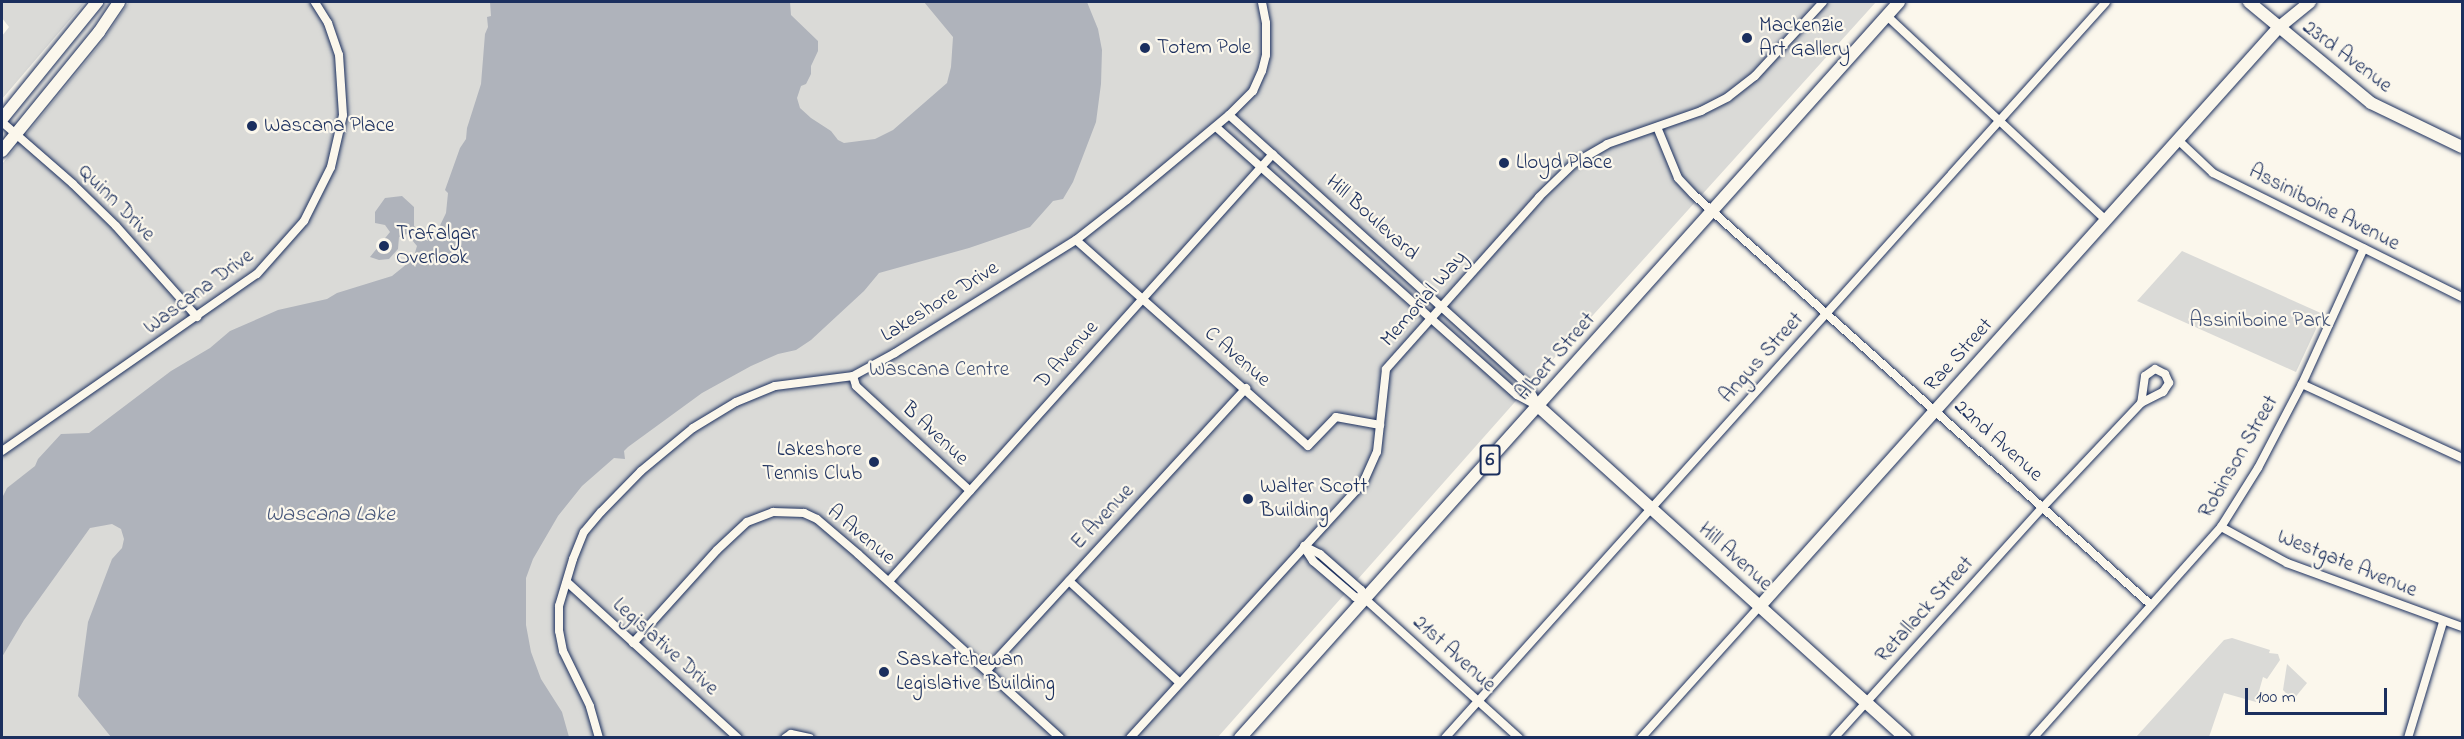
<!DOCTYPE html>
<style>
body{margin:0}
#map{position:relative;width:2464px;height:739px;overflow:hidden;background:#fbf7ec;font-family:"Indie Flower",sans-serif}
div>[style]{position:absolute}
.green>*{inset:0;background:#dadad7}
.water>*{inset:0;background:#afb3bb}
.roads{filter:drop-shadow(0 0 2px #1b2f5e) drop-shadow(0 0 2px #1b2f5e)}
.street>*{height:8px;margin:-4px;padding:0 4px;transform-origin:4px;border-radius:4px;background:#fbf7ec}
.secondary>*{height:12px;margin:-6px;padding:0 6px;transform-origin:6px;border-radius:6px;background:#fbf7ec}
.primary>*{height:12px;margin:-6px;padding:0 6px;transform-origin:6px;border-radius:6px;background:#fbf7ec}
.dots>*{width:16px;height:16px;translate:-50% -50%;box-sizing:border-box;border:3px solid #fbf7ec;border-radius:50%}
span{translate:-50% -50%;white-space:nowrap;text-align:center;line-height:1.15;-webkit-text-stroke:4.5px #fbf7ec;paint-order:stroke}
.shield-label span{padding:2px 4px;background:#fbf7ec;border:2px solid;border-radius:4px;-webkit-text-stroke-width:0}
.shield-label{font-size:20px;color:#1b2f5e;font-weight:700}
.poi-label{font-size:21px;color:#1b2f5e}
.left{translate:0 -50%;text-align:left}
.right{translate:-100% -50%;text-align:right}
.street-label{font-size:21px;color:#1b2f5e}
.park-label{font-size:21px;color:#415176}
.water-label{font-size:22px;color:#47577a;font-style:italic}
.frame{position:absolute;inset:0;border:3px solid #1b2f5e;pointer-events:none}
.scale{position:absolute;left:2245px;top:688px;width:142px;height:27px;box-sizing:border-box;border:3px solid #1b2f5e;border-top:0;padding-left:8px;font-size:18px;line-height:21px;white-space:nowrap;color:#1b2f5e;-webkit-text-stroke:4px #fbf7ec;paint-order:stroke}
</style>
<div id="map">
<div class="green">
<i style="clip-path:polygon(2px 2px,85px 2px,2px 99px,2px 36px,9px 27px,2px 18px)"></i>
<i style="clip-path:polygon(129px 2px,1876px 2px,1538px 376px,1218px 737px,2px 738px,2px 164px,101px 43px)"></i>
<i style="clip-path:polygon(2182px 251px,2323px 314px,2296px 372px,2137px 301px)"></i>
<i style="clip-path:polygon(2232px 638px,2270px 650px,2269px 653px,2278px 654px,2280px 660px,2267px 679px,2263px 677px,2256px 702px,2224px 693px,2209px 737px,2136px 737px,2224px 640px)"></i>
<i style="clip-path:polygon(2287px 664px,2307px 683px,2293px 700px,2283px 690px)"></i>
</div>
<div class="water">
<i style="clip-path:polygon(490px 2px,790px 2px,791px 15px,818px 41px,818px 51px,811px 66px,811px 74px,806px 84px,801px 86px,797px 98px,800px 108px,811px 118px,831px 131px,838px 140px,844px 143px,875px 139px,893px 130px,947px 83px,951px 67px,953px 37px,924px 2px,1087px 2px,1098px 29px,1102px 50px,1101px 84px,1096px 122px,1073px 182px,1063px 199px,1053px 201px,1030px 227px,969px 248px,879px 273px,864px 291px,811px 340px,796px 350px,778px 354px,751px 366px,702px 393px,628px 447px,624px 451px,625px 459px,614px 458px,582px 486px,558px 516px,533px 559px,526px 578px,526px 625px,531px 652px,541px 679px,562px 712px,569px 737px,111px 737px,78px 696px,88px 622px,112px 559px,122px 548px,124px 539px,121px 529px,112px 524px,90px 528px,24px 620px,2px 657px,2px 498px,7px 488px,35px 466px,38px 459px,61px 434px,89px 433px,171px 371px,210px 348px,230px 331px,278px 310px,327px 299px,337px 293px,392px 276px,413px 259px,417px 246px,407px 234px,399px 237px,398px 249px,389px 259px,379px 260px,370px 257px,390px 232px,385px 225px,375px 223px,375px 212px,385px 198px,402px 196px,414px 207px,414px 226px,427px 237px,435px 236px,446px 213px,448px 193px,445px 190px,460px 148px,466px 139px,467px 128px,481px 84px,485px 34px,488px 27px,487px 17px,491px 16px)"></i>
</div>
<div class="roads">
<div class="street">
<i style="left:1887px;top:16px;width:299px;rotate:43deg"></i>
<i style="left:1229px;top:115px;width:400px;rotate:42.1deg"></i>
<i style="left:1526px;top:383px;width:26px;rotate:62deg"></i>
<i style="left:2px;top:122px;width:94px;rotate:41.1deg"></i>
<i style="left:73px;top:184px;width:60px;rotate:44.3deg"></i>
<i style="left:116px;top:226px;width:122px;rotate:48.3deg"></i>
<i style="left:1216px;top:127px;width:403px;rotate:41.7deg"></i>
<i style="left:1517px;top:395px;width:24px;rotate:28deg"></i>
<i style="left:1657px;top:127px;width:55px;rotate:67.6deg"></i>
<i style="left:1678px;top:178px;width:22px;rotate:47deg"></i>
<i style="left:1693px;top:194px;width:615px;rotate:41.9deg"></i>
<i style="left:2178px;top:140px;width:48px;rotate:43.3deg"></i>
<i style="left:2213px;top:173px;width:278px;rotate:26.5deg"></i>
<i style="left:1076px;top:240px;width:310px;rotate:41.6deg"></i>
<i style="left:1308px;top:446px;width:40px;rotate:-46deg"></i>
<i style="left:1336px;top:417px;width:45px;rotate:10.3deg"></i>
<i style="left:853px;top:376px;width:10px;rotate:73deg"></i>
<i style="left:856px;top:386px;width:155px;rotate:42.6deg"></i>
<i style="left:2302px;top:384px;width:176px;rotate:24.8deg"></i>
<i style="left:2px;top:451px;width:310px;rotate:-34.8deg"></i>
<i style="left:257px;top:274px;width:71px;rotate:-48.4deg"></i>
<i style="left:304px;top:221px;width:60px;rotate:-63.4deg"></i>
<i style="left:331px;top:167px;width:53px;rotate:-77deg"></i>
<i style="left:343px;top:115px;width:60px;rotate:-93.8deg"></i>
<i style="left:339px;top:55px;width:34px;rotate:-109deg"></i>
<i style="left:328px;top:23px;width:25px;rotate:-122deg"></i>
<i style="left:2221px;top:527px;width:75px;rotate:28.6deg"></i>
<i style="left:2287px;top:563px;width:186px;rotate:20.1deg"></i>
<i style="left:1304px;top:546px;width:18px;rotate:27deg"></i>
<i style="left:1320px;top:554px;width:55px;rotate:41.3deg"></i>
<i style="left:1361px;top:590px;width:9px;rotate:69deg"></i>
<i style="left:1364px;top:598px;width:209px;rotate:42.1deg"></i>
<i style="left:1304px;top:547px;width:17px;rotate:57deg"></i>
<i style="left:1313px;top:561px;width:55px;rotate:40.6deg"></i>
<i style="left:1355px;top:597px;width:9px;rotate:6deg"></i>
<i style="left:889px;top:581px;width:574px;rotate:-48.04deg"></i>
<i style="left:1069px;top:581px;width:149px;rotate:42.6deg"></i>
<i style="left:567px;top:582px;width:231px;rotate:42.4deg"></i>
<i style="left:633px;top:643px;width:125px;rotate:-47.9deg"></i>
<i style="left:717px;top:550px;width:41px;rotate:-43deg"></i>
<i style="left:747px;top:522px;width:28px;rotate:-21deg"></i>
<i style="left:773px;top:512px;width:31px;rotate:2deg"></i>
<i style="left:804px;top:513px;width:14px;rotate:25deg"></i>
<i style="left:817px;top:519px;width:54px;rotate:40.5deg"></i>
<i style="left:858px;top:554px;width:273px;rotate:42.3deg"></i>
<i style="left:987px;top:670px;width:383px;rotate:-47.4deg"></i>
<i style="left:599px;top:738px;width:33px;rotate:-106deg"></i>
<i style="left:590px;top:706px;width:61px;rotate:-116.1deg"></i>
<i style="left:563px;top:651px;width:20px;rotate:-101deg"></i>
<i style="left:559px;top:631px;width:25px;rotate:-90deg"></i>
<i style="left:559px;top:606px;width:49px;rotate:-73.4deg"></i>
<i style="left:573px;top:559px;width:29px;rotate:-68deg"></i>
<i style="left:584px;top:532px;width:26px;rotate:-50deg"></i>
<i style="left:601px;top:512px;width:57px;rotate:-45.7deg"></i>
<i style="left:641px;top:471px;width:67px;rotate:-39.6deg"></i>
<i style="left:693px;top:428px;width:50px;rotate:-31.2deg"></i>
<i style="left:736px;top:402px;width:42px;rotate:-22.3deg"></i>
<i style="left:775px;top:386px;width:79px;rotate:-7.3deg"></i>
<i style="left:853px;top:376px;width:48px;rotate:-28.7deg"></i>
<i style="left:895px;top:353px;width:213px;rotate:-32deg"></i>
<i style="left:1076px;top:240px;width:65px;rotate:-38.1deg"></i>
<i style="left:1127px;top:200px;width:133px;rotate:-39.8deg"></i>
<i style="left:1229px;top:115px;width:34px;rotate:-45deg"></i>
<i style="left:1253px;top:91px;width:22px;rotate:-66deg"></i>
<i style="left:1262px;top:71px;width:16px;rotate:-76deg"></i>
<i style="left:1266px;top:55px;width:32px;rotate:-90deg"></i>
<i style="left:1266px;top:23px;width:21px;rotate:-101deg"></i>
<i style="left:785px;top:738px;width:7px;rotate:-34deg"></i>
<i style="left:791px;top:734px;width:19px;rotate:12deg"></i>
<i style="left:1130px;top:738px;width:345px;rotate:-47.6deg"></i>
<i style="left:1363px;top:483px;width:34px;rotate:-66deg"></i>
<i style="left:1377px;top:452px;width:83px;rotate:-83.8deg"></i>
<i style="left:1386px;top:369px;width:230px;rotate:-48.3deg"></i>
<i style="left:1539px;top:197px;width:47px;rotate:-44.1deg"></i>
<i style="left:1573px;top:164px;width:39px;rotate:-30deg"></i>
<i style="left:1607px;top:144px;width:100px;rotate:-19.3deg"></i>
<i style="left:1701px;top:111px;width:30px;rotate:-27deg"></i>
<i style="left:1728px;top:97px;width:34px;rotate:-38deg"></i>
<i style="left:1755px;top:76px;width:100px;rotate:-47.4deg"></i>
<i style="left:1445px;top:738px;width:989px;rotate:-48.07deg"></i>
<i style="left:1641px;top:738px;width:178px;rotate:-48deg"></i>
<i style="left:1834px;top:738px;width:312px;rotate:-47.9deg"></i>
<i style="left:2043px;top:507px;width:143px;rotate:-46.7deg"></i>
<i style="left:2141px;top:403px;width:25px;rotate:-27deg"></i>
<i style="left:2163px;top:392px;width:11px;rotate:-56deg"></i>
<i style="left:2169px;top:383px;width:10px;rotate:-114deg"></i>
<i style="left:2165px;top:374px;width:11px;rotate:-153deg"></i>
<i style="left:2155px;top:369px;width:12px;rotate:145deg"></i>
<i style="left:2145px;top:376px;width:27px;rotate:98deg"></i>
<i style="left:2033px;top:738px;width:283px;rotate:-48.3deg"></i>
<i style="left:2221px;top:527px;width:70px;rotate:-57.9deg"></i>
<i style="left:2258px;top:468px;width:95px;rotate:-62.4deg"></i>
<i style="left:2302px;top:384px;width:149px;rotate:-65.5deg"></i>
<i style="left:2408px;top:738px;width:121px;rotate:-73.2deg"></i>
</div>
<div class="secondary">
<i style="left:2249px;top:2px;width:158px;rotate:39.6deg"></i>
<i style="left:2371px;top:103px;width:101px;rotate:25.8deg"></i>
<i style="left:2px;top:119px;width:151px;rotate:-50.9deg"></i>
<i style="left:2px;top:151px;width:154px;rotate:-50.8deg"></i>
<i style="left:99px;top:32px;width:36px;rotate:-56deg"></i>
<i style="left:1538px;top:406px;width:496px;rotate:42.1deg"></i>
<i style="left:1760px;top:606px;width:776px;rotate:-48.13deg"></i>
<i style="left:2278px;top:28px;width:41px;rotate:-39.1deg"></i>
</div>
<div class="primary">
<i style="left:1240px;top:738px;width:988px;rotate:-48.16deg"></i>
</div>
</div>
<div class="dots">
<i style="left:1747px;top:38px;background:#1b2f5e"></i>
<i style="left:1145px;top:48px;background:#1b2f5e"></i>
<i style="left:252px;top:126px;background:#1b2f5e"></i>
<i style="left:1504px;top:163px;background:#1b2f5e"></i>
<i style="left:384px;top:246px;background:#1b2f5e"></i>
<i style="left:874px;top:462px;background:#1b2f5e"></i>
<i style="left:1248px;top:499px;background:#1b2f5e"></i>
<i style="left:884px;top:672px;background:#1b2f5e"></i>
</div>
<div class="shield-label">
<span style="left:1490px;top:460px">6</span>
</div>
<div class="poi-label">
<span class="left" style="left:1759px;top:38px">Mackenzie<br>Art Gallery</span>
<span class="left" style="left:1157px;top:48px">Totem Pole</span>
<span class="left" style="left:264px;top:126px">Wascana Place</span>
<span class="left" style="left:1516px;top:163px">Lloyd Place</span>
<span class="left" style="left:396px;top:246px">Trafalgar<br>Overlook</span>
<span class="right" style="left:862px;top:462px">Lakeshore<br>Tennis Club</span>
<span class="left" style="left:1260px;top:499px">Walter Scott<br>Building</span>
<span class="left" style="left:896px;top:672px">Saskatchewan<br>Legislative Building</span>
</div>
<div class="street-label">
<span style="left:2347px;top:57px;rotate:37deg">23rd Avenue</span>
<span style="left:116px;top:203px;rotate:45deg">Quinn Drive</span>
<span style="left:2324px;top:208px;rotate:27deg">Assiniboine Avenue</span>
<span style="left:1372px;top:218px;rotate:42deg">Hill Boulevard</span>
<span style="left:199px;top:292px;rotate:-36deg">Wascana Drive</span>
<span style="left:1424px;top:299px;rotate:-49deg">Memorial Way</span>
<span style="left:940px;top:302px;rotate:-32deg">Lakeshore Drive</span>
<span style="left:1067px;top:355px;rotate:-48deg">D Avenue</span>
<span style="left:1959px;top:355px;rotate:-48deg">Rae Street</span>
<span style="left:1237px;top:357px;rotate:41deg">C Avenue</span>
<span style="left:1556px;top:357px;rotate:-49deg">Albert Street</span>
<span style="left:1762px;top:358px;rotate:-48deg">Angus Street</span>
<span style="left:935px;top:434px;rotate:43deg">B Avenue</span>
<span style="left:1998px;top:441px;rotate:42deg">22nd Avenue</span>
<span style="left:2239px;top:457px;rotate:-60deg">Robinson Street</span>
<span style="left:1103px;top:517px;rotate:-47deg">E Avenue</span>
<span style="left:861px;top:535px;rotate:40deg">A Avenue</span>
<span style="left:1735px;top:557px;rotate:42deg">Hill Avenue</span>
<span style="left:2347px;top:564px;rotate:22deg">Westgate Avenue</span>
<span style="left:1925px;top:610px;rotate:-48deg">Retallack Street</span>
<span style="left:665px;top:647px;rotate:42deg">Legislative Drive</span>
<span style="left:1454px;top:654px;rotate:42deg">21st Avenue</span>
</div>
<div class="park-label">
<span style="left:2260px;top:321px">Assiniboine Park</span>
<span style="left:939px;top:370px">Wascana Centre</span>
</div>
<div class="water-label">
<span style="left:330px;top:516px">Wascana Lake</span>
</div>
<div class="frame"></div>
<div class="scale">100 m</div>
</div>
